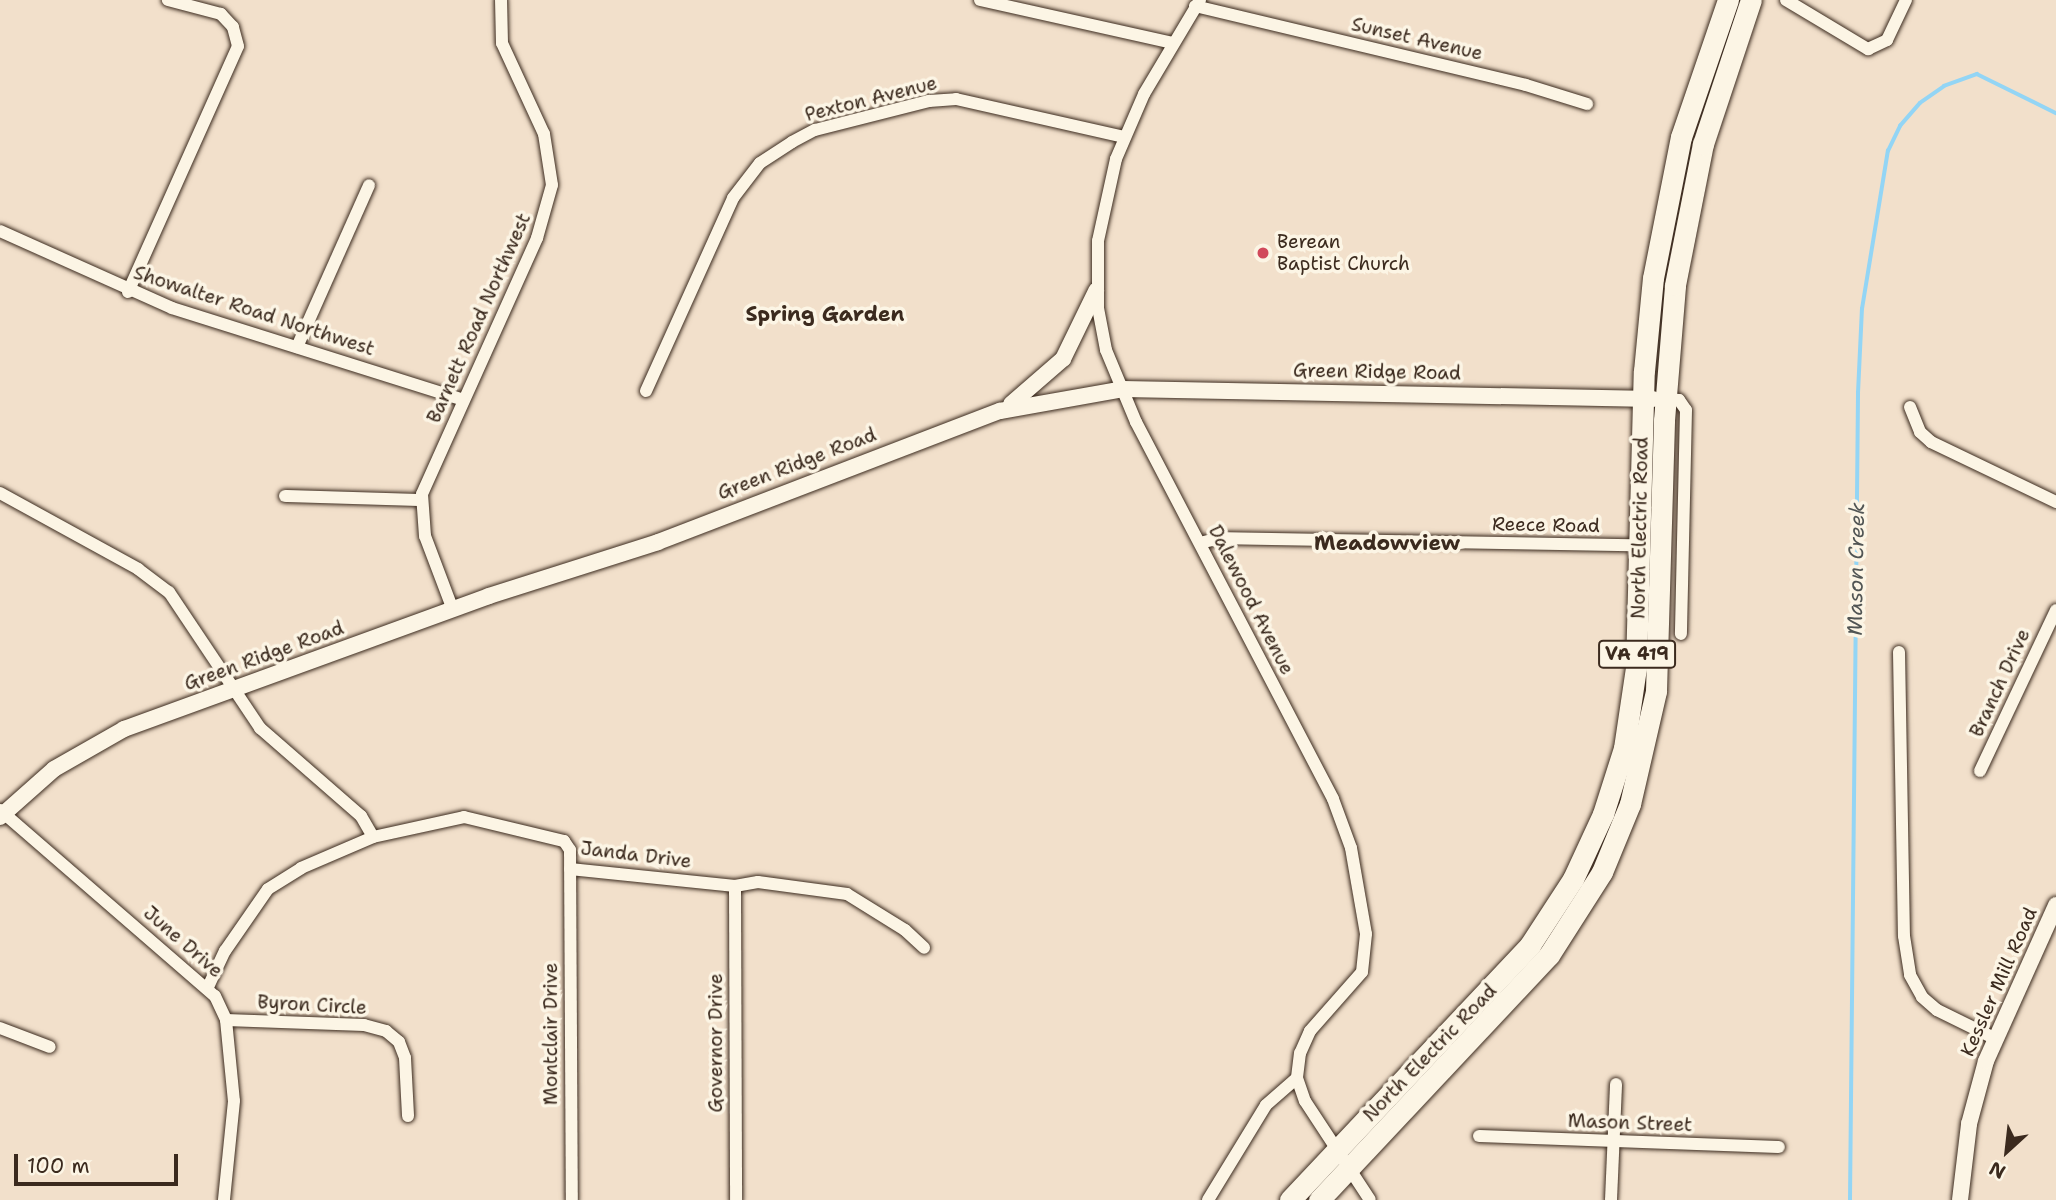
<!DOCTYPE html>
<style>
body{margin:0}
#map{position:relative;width:2056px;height:1200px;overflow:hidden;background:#f2e0cb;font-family:"Shantell Sans",sans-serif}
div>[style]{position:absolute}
.stream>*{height:3.5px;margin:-1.75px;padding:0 1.75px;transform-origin:1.75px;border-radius:1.75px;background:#93d5f5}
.roads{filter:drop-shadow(0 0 2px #3b2a1e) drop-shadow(0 0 2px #3b2a1e)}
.minor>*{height:12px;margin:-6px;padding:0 6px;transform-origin:6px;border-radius:6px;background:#fcf5e5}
.tertiary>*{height:16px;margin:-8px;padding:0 8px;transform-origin:8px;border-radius:8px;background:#fcf5e5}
.primary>*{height:21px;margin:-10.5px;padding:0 10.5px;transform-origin:10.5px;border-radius:10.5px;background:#fcf5e5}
.dots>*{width:19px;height:19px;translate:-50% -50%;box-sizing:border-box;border:4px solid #fcf5e5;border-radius:50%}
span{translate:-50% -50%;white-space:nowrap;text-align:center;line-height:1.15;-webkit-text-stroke:7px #fcf5e5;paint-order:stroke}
.shield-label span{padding:2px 5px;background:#fcf5e5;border:2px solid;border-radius:5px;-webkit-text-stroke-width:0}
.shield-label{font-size:18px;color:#3b2a1e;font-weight:700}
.street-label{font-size:19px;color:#3b2a1e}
.poi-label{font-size:19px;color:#3b2a1e}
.left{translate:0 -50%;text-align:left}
.neighbourhood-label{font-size:21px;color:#3b2a1e;font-weight:700}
.water-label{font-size:21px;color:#515554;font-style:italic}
.north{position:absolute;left:1972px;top:1116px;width:70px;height:70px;-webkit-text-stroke:5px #fcf5e5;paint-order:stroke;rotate:207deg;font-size:19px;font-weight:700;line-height:28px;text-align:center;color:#3b2a1e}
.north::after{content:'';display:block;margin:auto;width:24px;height:32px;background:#3b2a1e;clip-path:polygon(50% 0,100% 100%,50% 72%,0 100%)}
.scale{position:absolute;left:14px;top:1154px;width:164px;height:32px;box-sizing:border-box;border:4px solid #3b2a1e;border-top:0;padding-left:9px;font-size:21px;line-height:24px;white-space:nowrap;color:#3b2a1e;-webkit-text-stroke:5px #fcf5e5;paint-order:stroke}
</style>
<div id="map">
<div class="stream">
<i style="left:1850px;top:1200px;width:807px;rotate:-89.43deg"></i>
<i style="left:1858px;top:393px;width:84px;rotate:-87.3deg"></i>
<i style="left:1862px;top:309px;width:160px;rotate:-80.7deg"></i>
<i style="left:1888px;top:151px;width:28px;rotate:-64deg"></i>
<i style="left:1900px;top:126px;width:30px;rotate:-49deg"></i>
<i style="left:1920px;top:103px;width:29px;rotate:-35deg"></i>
<i style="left:1944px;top:86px;width:35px;rotate:-20deg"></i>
<i style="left:1977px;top:74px;width:88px;rotate:26.3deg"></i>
</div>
<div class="roads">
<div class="minor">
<i style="left:980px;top:0;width:197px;rotate:12.6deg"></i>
<i style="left:1200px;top:0;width:109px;rotate:120.8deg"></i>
<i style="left:1144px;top:94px;width:71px;rotate:113.3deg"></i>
<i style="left:1116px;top:159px;width:84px;rotate:102.4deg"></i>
<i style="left:1098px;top:241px;width:67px;rotate:90deg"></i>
<i style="left:1098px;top:308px;width:43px;rotate:79.2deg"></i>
<i style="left:1106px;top:350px;width:78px;rotate:67.4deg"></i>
<i style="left:1136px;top:422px;width:425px;rotate:62.4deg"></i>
<i style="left:1333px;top:799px;width:52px;rotate:69.8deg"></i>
<i style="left:1351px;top:848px;width:87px;rotate:80.1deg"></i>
<i style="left:1366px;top:934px;width:38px;rotate:96deg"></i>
<i style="left:1362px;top:972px;width:79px;rotate:131.4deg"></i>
<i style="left:1310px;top:1031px;width:24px;rotate:114deg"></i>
<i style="left:1300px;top:1053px;width:25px;rotate:97deg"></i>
<i style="left:1297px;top:1078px;width:24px;rotate:71deg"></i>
<i style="left:1305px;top:1101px;width:118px;rotate:56.7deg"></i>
<i style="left:1786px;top:0;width:96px;rotate:30.9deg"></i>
<i style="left:1868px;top:49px;width:21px;rotate:-25deg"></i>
<i style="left:1887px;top:40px;width:44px;rotate:-64.6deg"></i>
<i style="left:1195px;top:6px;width:340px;rotate:13.4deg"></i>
<i style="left:1526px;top:85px;width:64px;rotate:17.3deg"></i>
<i style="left:0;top:231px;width:188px;rotate:24.1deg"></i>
<i style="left:172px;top:308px;width:305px;rotate:17.5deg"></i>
<i style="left:128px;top:292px;width:269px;rotate:-65.9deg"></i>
<i style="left:238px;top:46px;width:20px;rotate:-105deg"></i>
<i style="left:233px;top:27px;width:18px;rotate:-133deg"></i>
<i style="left:221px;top:14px;width:55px;rotate:-165.2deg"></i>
<i style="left:297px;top:347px;width:177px;rotate:-66deg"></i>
<i style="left:646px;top:391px;width:212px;rotate:-65.7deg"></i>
<i style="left:733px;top:198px;width:44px;rotate:-52.4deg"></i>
<i style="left:760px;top:163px;width:38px;rotate:-33deg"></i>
<i style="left:792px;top:142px;width:26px;rotate:-28deg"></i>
<i style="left:815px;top:130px;width:118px;rotate:-14.3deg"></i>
<i style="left:929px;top:101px;width:27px;rotate:-4deg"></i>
<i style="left:956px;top:99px;width:173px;rotate:12.7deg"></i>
<i style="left:1665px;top:399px;width:14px;rotate:4deg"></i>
<i style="left:1679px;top:400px;width:12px;rotate:55deg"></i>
<i style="left:1686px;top:410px;width:224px;rotate:91.3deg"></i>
<i style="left:1910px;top:407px;width:27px;rotate:68deg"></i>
<i style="left:1920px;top:432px;width:15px;rotate:42deg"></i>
<i style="left:1931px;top:442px;width:139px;rotate:25.6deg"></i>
<i style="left:0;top:493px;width:158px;rotate:28.8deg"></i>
<i style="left:138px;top:569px;width:39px;rotate:37deg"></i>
<i style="left:169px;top:592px;width:164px;rotate:56.2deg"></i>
<i style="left:260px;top:728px;width:134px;rotate:41.1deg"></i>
<i style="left:361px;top:816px;width:24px;rotate:60deg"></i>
<i style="left:285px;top:496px;width:136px;rotate:1.7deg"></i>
<i style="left:1200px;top:543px;width:21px;rotate:-14deg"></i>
<i style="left:1220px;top:538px;width:420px;rotate:1deg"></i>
<i style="left:453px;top:610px;width:79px;rotate:-110.7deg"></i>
<i style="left:425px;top:536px;width:42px;rotate:-94.1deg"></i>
<i style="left:422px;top:494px;width:281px;rotate:-65.8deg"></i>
<i style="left:537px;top:238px;width:55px;rotate:-74.2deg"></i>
<i style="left:552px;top:185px;width:52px;rotate:-98.9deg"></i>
<i style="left:544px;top:134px;width:100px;rotate:-114.8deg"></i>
<i style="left:502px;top:43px;width:43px;rotate:-91.3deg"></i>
<i style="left:1899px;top:652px;width:284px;rotate:89deg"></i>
<i style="left:1904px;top:936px;width:39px;rotate:81deg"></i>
<i style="left:1910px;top:975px;width:25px;rotate:61deg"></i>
<i style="left:1922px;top:997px;width:20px;rotate:41deg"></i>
<i style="left:1937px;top:1010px;width:64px;rotate:26.2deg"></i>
<i style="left:1980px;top:771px;width:178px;rotate:-64.7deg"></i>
<i style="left:0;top:810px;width:284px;rotate:40.9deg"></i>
<i style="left:215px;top:996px;width:26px;rotate:65deg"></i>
<i style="left:226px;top:1020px;width:81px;rotate:84.4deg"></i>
<i style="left:234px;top:1101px;width:100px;rotate:95.8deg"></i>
<i style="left:570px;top:869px;width:166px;rotate:5.9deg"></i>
<i style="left:735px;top:886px;width:23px;rotate:-10deg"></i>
<i style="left:758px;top:882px;width:90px;rotate:7.7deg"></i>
<i style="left:847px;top:894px;width:68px;rotate:31.8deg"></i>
<i style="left:905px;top:930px;width:26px;rotate:43deg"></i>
<i style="left:735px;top:886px;width:314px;rotate:89.8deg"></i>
<i style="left:208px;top:987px;width:40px;rotate:-65deg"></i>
<i style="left:225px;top:951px;width:75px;rotate:-55.3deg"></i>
<i style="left:268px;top:889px;width:39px;rotate:-32deg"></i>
<i style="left:301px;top:868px;width:78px;rotate:-23.3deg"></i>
<i style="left:373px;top:837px;width:93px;rotate:-12.4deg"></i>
<i style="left:464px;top:817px;width:103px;rotate:13.5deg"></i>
<i style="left:564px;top:841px;width:11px;rotate:56deg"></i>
<i style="left:570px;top:850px;width:350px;rotate:89.7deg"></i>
<i style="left:226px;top:1020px;width:138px;rotate:2.1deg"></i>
<i style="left:364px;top:1025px;width:23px;rotate:15deg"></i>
<i style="left:386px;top:1031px;width:17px;rotate:40deg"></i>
<i style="left:399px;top:1042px;width:17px;rotate:69deg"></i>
<i style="left:405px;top:1058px;width:58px;rotate:87deg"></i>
<i style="left:0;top:1028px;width:53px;rotate:20.8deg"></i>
<i style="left:1479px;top:1136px;width:300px;rotate:2.1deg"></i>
<i style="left:1208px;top:1200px;width:111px;rotate:-58.6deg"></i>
<i style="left:1266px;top:1105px;width:41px;rotate:-41.1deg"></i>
<i style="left:1611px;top:1200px;width:116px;rotate:-87.5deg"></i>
</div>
<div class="tertiary">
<i style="left:1011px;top:404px;width:69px;rotate:-40.9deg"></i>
<i style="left:1063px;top:359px;width:76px;rotate:-64.1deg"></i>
<i style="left:0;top:817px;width:72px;rotate:-41.6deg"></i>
<i style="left:54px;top:769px;width:81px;rotate:-29.7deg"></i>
<i style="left:124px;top:729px;width:388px;rotate:-20deg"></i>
<i style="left:489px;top:596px;width:177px;rotate:-17.7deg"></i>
<i style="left:658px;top:542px;width:366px;rotate:-21deg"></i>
<i style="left:1000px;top:411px;width:125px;rotate:-10.1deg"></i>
<i style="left:1123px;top:389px;width:530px;rotate:1.08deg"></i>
<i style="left:1960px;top:1200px;width:77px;rotate:-83.2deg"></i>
<i style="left:1969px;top:1124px;width:65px;rotate:-74.9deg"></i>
<i style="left:1986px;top:1061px;width:171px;rotate:-65.8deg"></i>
</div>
<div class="primary">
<i style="left:1290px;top:1200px;width:350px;rotate:-46.7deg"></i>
<i style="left:1530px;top:945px;width:79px;rotate:-56.9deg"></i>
<i style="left:1573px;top:879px;width:72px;rotate:-65.2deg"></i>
<i style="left:1603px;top:814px;width:69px;rotate:-72.3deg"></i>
<i style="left:1624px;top:748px;width:81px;rotate:-81.5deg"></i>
<i style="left:1636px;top:668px;width:297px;rotate:-88.5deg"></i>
<i style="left:1644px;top:371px;width:93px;rotate:-84.5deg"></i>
<i style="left:1653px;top:278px;width:144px;rotate:-78.8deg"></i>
<i style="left:1681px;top:137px;width:145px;rotate:-71.1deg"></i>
<i style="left:1319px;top:1200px;width:336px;rotate:-46.8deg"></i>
<i style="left:1549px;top:955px;width:98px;rotate:-57.4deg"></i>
<i style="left:1602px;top:872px;width:74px;rotate:-67.6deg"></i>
<i style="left:1630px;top:804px;width:116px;rotate:-77deg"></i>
<i style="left:1656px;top:691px;width:271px;rotate:-88.3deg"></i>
<i style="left:1664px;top:420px;width:135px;rotate:-85.3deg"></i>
<i style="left:1675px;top:285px;width:144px;rotate:-78.8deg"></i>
<i style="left:1703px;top:144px;width:152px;rotate:-71.6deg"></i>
</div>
</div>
<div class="dots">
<i style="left:1263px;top:253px;background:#d1495b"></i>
</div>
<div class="shield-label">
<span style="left:1637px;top:654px">VA 419</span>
</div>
<div class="street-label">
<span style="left:1417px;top:39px;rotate:13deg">Sunset Avenue</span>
<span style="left:871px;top:99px;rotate:-14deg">Pexton Avenue</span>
<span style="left:254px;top:311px;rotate:18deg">Showalter Road Northwest</span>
<span style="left:479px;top:318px;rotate:-66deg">Barnett Road Northwest</span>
<span style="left:1377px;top:372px;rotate:1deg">Green Ridge Road</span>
<span style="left:797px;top:464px;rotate:-21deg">Green Ridge Road</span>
<span style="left:1546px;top:525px;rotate:1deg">Reece Road</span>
<span style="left:1640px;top:528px;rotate:-89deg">North Electric Road</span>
<span style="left:1251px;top:600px;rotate:63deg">Dalewood Avenue</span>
<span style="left:264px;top:656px;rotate:-20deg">Green Ridge Road</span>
<span style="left:2000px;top:683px;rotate:-65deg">Branch Drive</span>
<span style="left:636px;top:855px;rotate:7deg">Janda Drive</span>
<span style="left:183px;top:942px;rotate:41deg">June Drive</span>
<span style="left:1999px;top:982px;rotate:-66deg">Kessler Mill Road</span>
<span style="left:312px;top:1005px;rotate:3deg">Byron Circle</span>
<span style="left:551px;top:1034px;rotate:-90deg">Montclair Drive</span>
<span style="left:716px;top:1043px;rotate:-90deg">Governor Drive</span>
<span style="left:1430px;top:1053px;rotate:-46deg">North Electric Road</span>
<span style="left:1630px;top:1123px;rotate:2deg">Mason Street</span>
</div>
<div class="poi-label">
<span class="left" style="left:1277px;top:253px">Berean<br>Baptist Church</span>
</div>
<div class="neighbourhood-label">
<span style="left:825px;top:314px">Spring Garden</span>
<span style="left:1387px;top:543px">Meadowview</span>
</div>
<div class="water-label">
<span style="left:1856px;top:569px;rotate:-89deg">Mason Creek</span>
</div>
<div class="north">N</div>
<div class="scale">100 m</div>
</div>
